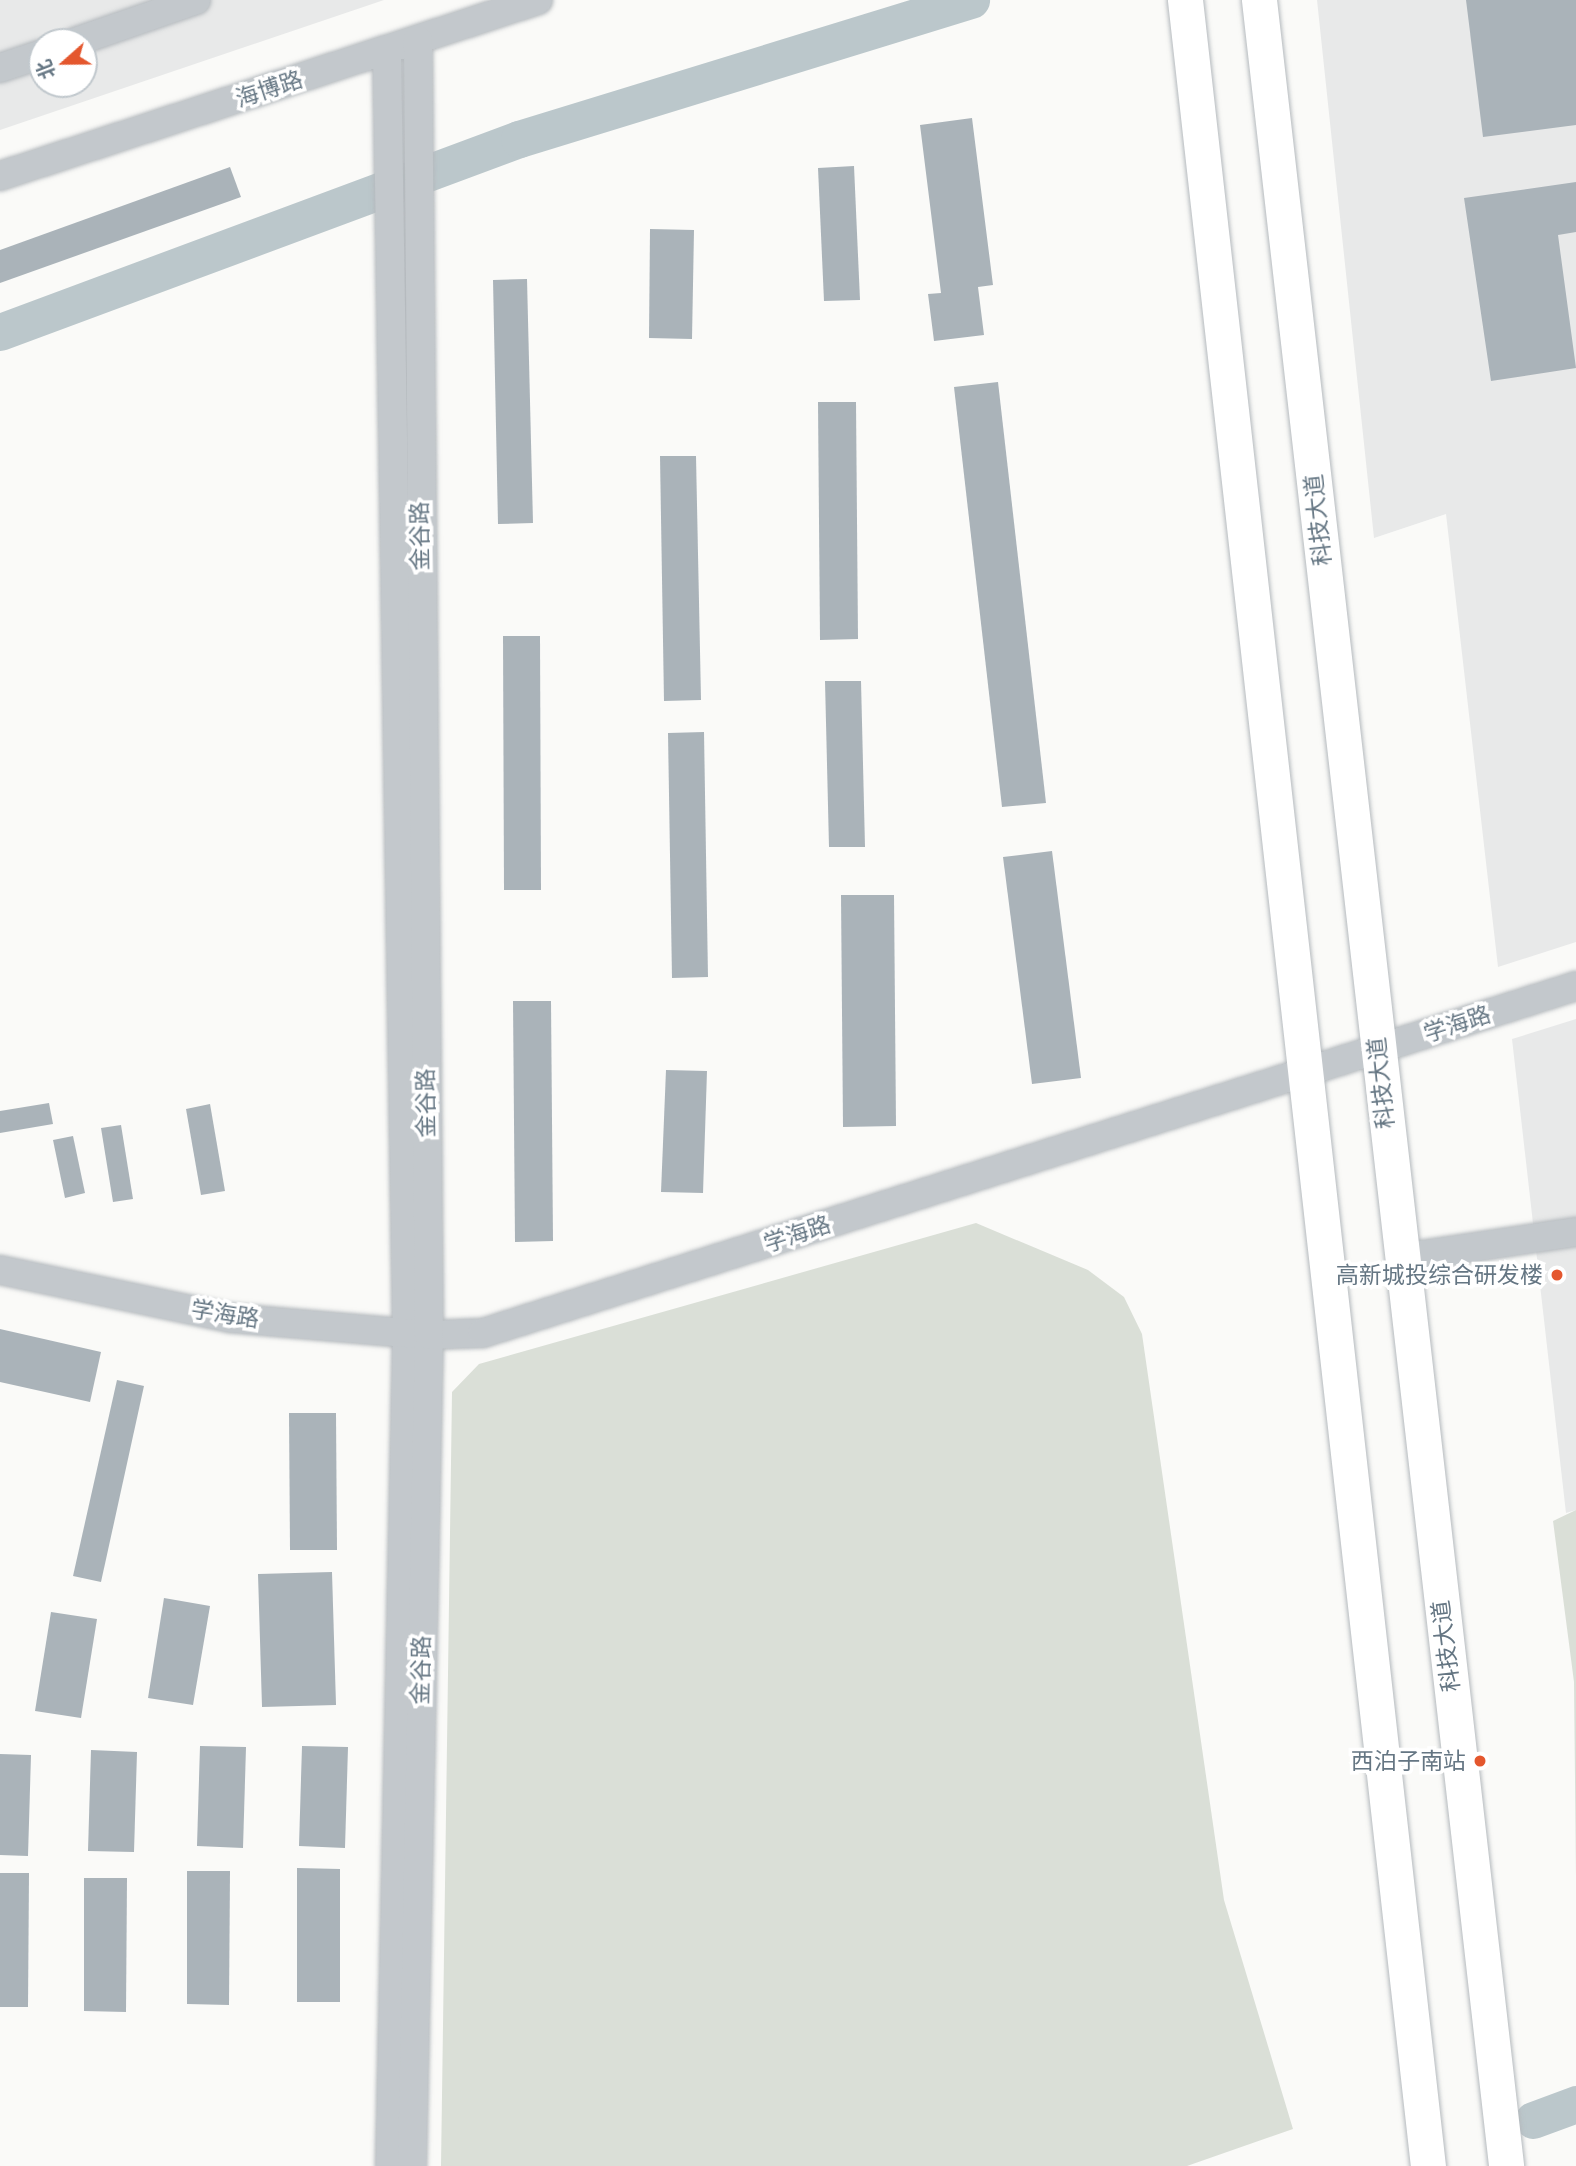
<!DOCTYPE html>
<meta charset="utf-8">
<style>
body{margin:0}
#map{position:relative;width:1576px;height:2166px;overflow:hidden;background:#fafaf8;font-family:Quicksand,"Noto Sans SC",sans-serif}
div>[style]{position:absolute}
.built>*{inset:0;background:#e8e9e9}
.green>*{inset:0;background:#dadfd7}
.river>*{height:37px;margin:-18.5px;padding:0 18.5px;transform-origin:18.5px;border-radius:18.5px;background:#bbc7cb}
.building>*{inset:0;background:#aab3b9}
.roads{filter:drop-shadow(0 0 2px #b5babe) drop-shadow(0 0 2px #b5babe)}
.minor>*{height:28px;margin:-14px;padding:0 14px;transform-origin:14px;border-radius:14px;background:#c3c8cc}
.major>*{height:35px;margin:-17.5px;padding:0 17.5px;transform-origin:17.5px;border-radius:17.5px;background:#fff}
.dots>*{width:19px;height:19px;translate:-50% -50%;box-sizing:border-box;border:4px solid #fff;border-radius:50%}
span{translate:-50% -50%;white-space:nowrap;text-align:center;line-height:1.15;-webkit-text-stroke:7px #fff;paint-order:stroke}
.street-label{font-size:23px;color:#657683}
.poi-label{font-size:23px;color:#657683}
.right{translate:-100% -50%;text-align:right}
.north{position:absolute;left:28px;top:28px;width:70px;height:70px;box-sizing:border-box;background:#fff;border:2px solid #c1c8cd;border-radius:50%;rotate:249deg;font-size:19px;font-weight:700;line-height:28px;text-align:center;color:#657683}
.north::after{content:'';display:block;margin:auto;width:24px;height:32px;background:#e4572e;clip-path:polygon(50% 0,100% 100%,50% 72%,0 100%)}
</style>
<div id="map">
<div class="built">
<i style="clip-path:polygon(evenodd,0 0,384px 0,0 130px,0 0,42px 42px,84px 42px,84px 84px,42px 84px,42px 42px)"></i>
<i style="clip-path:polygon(1317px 0,1576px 0,1576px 942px,1498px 967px,1446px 514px,1374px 538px)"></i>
<i style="clip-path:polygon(1576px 1019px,1576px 1510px,1566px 1513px,1512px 1039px)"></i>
</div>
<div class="green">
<i style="clip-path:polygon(976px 1223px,1088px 1270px,1124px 1297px,1142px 1334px,1224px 1900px,1293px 2129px,1187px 2166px,441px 2166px,452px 1392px,479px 1364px)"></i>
<i style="clip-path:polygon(1576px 1510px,1576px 1878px,1574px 1682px,1553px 1521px)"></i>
</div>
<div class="river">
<i style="left:0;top:332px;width:554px;rotate:-20.4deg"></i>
<i style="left:519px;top:139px;width:473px;rotate:-17.1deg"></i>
<i style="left:1533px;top:2120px;width:46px;rotate:-20.4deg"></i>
</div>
<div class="building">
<i style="clip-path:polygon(1466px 0,1576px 0,1576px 125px,1483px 137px)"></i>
<i style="clip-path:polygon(972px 118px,993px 285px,978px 287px,984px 335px,934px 341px,928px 294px,941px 293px,920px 125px)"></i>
<i style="clip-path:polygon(854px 166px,860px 300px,824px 301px,818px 168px)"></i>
<i style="clip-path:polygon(230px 167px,241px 197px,0 283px,0 250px)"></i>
<i style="clip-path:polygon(1576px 182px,1576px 232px,1558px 235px,1576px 368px,1491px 381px,1464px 198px)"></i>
<i style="clip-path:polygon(650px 229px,694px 230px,692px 339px,649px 338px)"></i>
<i style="clip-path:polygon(527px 279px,533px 523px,498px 524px,493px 280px)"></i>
<i style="clip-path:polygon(998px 382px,1046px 803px,1002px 807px,954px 387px)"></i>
<i style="clip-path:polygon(818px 402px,856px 402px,858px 639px,820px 640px)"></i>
<i style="clip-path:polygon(660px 456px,696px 456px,701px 700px,664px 701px)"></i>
<i style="clip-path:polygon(503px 636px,540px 636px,541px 890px,504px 890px)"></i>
<i style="clip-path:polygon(825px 681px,861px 681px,865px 847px,829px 847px)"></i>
<i style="clip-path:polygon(704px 732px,708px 977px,672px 978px,668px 733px)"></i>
<i style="clip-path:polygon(1052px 851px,1081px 1078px,1032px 1084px,1003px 857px)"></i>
<i style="clip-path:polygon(841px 895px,894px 895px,896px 1126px,843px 1127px)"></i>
<i style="clip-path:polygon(513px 1001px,551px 1001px,553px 1241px,515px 1242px)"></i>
<i style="clip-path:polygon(666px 1070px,707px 1071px,703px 1193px,661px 1192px)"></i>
<i style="clip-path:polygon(49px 1103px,53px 1124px,0 1133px,0 1111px)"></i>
<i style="clip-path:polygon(210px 1104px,225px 1191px,201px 1195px,186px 1109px)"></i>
<i style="clip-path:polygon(121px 1125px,133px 1199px,113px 1202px,101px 1128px)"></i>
<i style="clip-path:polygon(73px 1136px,85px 1193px,65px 1198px,53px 1140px)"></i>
<i style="clip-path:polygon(0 1329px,101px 1352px,90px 1402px,0 1382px)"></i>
<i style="clip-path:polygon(117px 1380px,144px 1386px,101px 1582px,73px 1576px)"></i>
<i style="clip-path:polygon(289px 1413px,336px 1413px,337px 1550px,290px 1550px)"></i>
<i style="clip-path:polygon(332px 1572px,336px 1705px,262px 1707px,258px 1574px)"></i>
<i style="clip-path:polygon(164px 1598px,210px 1606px,193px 1705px,148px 1698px)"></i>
<i style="clip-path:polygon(51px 1612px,97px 1619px,81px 1718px,35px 1711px)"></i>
<i style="clip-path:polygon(200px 1746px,246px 1747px,243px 1848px,197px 1846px)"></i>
<i style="clip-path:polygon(302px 1746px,348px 1747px,345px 1848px,299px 1846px)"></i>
<i style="clip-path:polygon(91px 1750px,137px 1752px,134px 1852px,88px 1851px)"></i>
<i style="clip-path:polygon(0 1754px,31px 1755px,28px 1856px,0 1855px)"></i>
<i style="clip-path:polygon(297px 1868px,340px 1869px,340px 2002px,297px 2002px)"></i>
<i style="clip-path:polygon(187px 1871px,230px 1871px,229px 2005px,187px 2004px)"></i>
<i style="clip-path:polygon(0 1873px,29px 1873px,28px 2007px,0 2007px)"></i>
<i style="clip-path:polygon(84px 1878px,127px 1878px,126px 2012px,84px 2011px)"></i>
</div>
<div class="roads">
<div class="minor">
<i style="left:75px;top:42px;width:128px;rotate:-19.1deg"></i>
<i style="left:387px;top:51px;width:1282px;rotate:89.11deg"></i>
<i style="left:407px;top:1333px;width:833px;rotate:91.17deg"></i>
<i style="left:0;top:68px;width:44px;rotate:-18.4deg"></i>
<i style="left:0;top:176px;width:566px;rotate:-18.11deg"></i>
<i style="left:1401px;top:1258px;width:177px;rotate:-8.5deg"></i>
<i style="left:0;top:1270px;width:235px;rotate:11.8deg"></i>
<i style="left:230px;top:1318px;width:200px;rotate:4.9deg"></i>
<i style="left:429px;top:1335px;width:54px;rotate:-2.1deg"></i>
<i style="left:483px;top:1333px;width:1147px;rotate:-17.61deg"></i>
<i style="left:412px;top:2166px;width:831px;rotate:-88.83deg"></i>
<i style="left:429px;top:1335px;width:1295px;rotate:-90.49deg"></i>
</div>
<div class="major">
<i style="left:1185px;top:0;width:2180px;rotate:83.6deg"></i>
<i style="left:1259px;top:0;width:2180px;rotate:83.49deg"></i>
</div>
</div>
<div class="dots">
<i style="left:1557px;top:1275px;background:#e4572e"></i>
<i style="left:1480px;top:1761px;background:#e4572e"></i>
</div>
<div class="street-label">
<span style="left:269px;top:89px;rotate:-18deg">海博路</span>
<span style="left:1318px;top:520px;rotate:-96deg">科技大道</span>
<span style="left:420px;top:536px;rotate:-91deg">金谷路</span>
<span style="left:1457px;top:1024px;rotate:-18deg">学海路</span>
<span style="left:1381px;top:1083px;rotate:-96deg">科技大道</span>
<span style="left:426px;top:1103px;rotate:-91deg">金谷路</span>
<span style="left:797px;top:1234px;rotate:-18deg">学海路</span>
<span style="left:225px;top:1314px;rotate:9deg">学海路</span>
<span style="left:1446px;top:1646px;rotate:-97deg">科技大道</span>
<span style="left:421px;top:1670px;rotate:-89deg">金谷路</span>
</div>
<div class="poi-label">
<span class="right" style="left:1543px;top:1275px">高新城投综合研发楼</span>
<span class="right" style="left:1466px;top:1761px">西泊子南站</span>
</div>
<div class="north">北</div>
</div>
